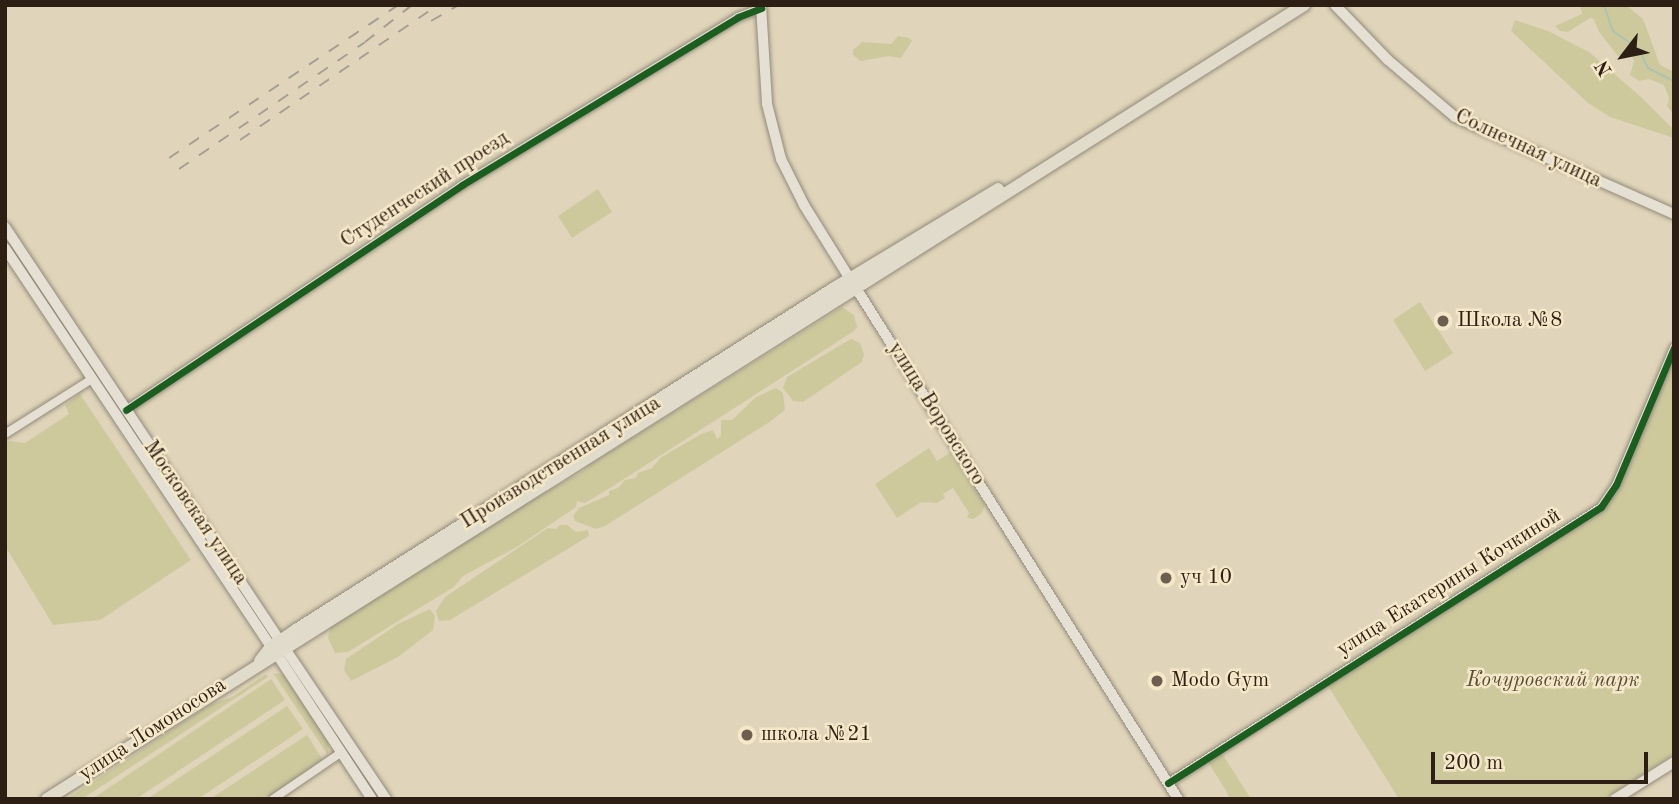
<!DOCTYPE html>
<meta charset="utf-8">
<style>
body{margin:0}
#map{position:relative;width:1679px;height:804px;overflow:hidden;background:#e0d5ba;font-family:"Old Standard TT",serif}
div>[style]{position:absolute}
.green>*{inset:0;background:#cdc99d}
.stream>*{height:2px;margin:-1px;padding:0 1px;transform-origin:1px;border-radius:1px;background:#afc3b0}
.roads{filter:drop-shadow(0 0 2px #928a7a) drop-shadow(0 0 2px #928a7a)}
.minor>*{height:8px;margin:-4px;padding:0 4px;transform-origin:4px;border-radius:4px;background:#e5e0d3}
.secondary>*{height:10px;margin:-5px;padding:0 5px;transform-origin:5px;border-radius:5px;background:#e5e0d3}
.trunk>*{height:12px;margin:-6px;padding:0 6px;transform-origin:6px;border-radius:6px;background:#e1dbcb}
.rail>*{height:2px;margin-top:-1px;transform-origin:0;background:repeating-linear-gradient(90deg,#a49e93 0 12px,transparent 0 24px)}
.cycleway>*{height:7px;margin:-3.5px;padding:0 3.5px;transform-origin:3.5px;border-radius:3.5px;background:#1b5e20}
.dots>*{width:19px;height:19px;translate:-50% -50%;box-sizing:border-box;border:4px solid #f5e8c8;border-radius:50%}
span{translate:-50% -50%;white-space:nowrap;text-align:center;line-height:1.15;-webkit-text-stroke:5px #f5e8c8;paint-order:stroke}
.street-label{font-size:21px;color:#2e1f15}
.poi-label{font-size:21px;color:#2e1f15}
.left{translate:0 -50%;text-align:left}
.park-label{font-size:21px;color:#594f37;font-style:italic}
.frame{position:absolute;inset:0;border:7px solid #2e1f15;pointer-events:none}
.north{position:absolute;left:1588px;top:21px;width:70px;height:70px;-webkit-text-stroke:5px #f5e8c8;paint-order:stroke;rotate:238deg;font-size:19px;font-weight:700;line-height:28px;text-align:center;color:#2e1f15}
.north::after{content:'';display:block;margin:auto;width:24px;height:32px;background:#2e1f15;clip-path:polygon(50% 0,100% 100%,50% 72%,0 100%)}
.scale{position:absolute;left:1431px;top:752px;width:217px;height:32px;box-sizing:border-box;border:4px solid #2e1f15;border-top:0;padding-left:9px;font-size:21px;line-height:24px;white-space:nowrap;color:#2e1f15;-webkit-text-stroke:5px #f5e8c8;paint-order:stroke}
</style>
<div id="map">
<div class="green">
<i style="clip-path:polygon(1580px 5px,1626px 5px,1643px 19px,1660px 65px,1674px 72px,1674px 115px,1667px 106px,1669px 98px,1664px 85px,1649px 79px,1639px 81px,1630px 75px,1634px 61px,1631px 54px,1618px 56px,1599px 32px,1594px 19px,1590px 18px,1568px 32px,1560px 31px,1555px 26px,1582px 14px)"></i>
<i style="clip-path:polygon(1515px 20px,1548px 31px,1589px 52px,1641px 97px,1674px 130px,1674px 138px,1610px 117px,1588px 103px,1511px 31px)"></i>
<i style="clip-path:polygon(898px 36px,909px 38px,912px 41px,901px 58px,888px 56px,861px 61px,853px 55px,853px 50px,862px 42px,891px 44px)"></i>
<i style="clip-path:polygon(598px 189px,612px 212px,572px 238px,558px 216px)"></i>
<i style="clip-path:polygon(1420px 302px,1453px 353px,1425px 371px,1393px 320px)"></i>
<i style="clip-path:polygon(842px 307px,854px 315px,857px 327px,854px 331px,610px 488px,585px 503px,577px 501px,576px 507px,517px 547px,463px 576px,454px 587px,421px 607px,348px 652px,335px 653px,328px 638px,331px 623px,359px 611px,363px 605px,427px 565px,433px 566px,435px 559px,440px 560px,492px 522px,580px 473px,589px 465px)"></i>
<i style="clip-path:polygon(851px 339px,860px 343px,864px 354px,862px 362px,803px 402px,793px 401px,783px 388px,787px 377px)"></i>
<i style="clip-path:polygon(1674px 360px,1674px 754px,1604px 799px,1399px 799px,1328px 686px,1603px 511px,1617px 489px)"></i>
<i style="clip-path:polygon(776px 388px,783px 393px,785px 410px,771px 421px,605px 526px,596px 529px,575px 521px,573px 516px,579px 508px,609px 495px,609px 491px,618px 488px,625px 480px,636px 478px,638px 473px,652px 468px,660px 458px,701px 434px,713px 430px,717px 439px,721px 436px,721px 420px,732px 420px,756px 397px)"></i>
<i style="clip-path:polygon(80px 394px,191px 560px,100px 620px,53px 625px,5px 546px,5px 444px,10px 441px,25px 443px,69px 414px,65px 405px)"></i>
<i style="clip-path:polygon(929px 448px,937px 461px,951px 452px,985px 505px,981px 514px,973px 519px,967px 518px,969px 513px,953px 488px,943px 494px,945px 498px,937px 503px,921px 502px,897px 518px,875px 484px)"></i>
<i style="clip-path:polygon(560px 525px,567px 525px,576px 532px,588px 530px,589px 536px,450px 620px,439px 621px,436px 611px,445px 597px,548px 528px,556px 529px)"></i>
<i style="clip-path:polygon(430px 609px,435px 616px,433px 630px,398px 657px,351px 681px,344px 670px,346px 659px,398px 624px)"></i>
<i style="clip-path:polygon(273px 673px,285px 675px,329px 741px,328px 755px)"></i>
<i style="clip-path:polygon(266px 674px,268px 677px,82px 799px,67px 799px,211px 704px,232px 697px)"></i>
<i style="clip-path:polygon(271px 679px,285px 700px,136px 799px,92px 799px)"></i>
<i style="clip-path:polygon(287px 706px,303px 729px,198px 799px,147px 799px)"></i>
<i style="clip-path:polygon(307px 735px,323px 760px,265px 799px,210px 799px)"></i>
<i style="clip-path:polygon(1222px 753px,1228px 763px,1251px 799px,1230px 799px,1225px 789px,1208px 762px)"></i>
</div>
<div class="stream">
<i style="left:1604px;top:5px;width:28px;rotate:71deg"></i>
<i style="left:1613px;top:31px;width:32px;rotate:35deg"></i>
<i style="left:1639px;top:49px;width:21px;rotate:65deg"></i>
<i style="left:1648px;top:68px;width:29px;rotate:27deg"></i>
</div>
<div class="roads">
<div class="minor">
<i style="left:126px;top:410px;width:404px;rotate:-33.8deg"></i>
<i style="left:462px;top:185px;width:323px;rotate:-31.3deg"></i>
<i style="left:738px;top:17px;width:25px;rotate:-21deg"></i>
<i style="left:5px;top:434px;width:103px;rotate:-32.3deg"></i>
<i style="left:1168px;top:783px;width:513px;rotate:-32.51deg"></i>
<i style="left:1601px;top:507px;width:27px;rotate:-56deg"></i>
<i style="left:1616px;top:485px;width:149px;rotate:-67.1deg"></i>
<i style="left:273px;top:799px;width:83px;rotate:-34.3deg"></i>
</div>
<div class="secondary">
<i style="left:761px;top:5px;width:99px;rotate:86.5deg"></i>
<i style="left:767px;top:104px;width:57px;rotate:75.7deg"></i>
<i style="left:781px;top:159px;width:51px;rotate:63.4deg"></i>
<i style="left:804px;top:205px;width:87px;rotate:58.1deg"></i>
<i style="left:1335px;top:5px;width:76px;rotate:46.1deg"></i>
<i style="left:1388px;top:60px;width:88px;rotate:40.4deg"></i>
<i style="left:1455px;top:117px;width:240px;rotate:23.9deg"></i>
<i style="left:5px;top:227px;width:497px;rotate:56.4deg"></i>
<i style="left:5px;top:248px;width:480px;rotate:56.3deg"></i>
<i style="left:856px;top:288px;width:604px;rotate:57.78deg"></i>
<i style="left:286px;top:650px;width:179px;rotate:56.1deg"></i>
<i style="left:278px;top:656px;width:171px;rotate:56.7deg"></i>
<i style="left:1615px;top:799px;width:70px;rotate:-32.1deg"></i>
</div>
<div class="trunk">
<i style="left:260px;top:661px;width:18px;rotate:-52deg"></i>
<i style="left:271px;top:647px;width:30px;rotate:-34deg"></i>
<i style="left:296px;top:630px;width:636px;rotate:-32.42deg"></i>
<i style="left:833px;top:289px;width:193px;rotate:-31.2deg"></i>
<i style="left:47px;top:799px;width:1487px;rotate:-32.28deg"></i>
</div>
</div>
<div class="rail">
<i style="left:431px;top:21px;width:32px;rotate:-30deg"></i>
<i style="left:240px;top:140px;width:240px;rotate:-34.3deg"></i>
<i style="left:169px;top:158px;width:275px;rotate:-33.7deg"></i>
<i style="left:179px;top:169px;width:225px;rotate:-34.3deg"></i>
<i style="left:365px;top:42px;width:60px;rotate:-38.2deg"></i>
</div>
<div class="cycleway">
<i style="left:126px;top:410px;width:404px;rotate:-33.8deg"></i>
<i style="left:462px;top:185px;width:323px;rotate:-31.3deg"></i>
<i style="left:738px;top:17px;width:25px;rotate:-21deg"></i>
<i style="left:1168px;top:783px;width:513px;rotate:-32.51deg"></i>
<i style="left:1601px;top:507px;width:27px;rotate:-56deg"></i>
<i style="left:1616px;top:485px;width:149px;rotate:-67.1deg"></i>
</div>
<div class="dots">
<i style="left:1443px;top:321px;background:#6c5f4f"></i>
<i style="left:1166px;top:578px;background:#6c5f4f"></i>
<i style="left:1157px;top:681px;background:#6c5f4f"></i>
<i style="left:747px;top:735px;background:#6c5f4f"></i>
</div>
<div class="street-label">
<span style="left:1528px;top:149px;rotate:25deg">Солнечная улица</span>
<span style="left:425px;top:190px;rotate:-33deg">Студенческий проезд</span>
<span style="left:936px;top:414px;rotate:58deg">улица Воровского</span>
<span style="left:561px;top:463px;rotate:-32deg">Производственная улица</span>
<span style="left:195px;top:513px;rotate:56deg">Московская улица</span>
<span style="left:1449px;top:583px;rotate:-32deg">улица Екатерины Кочкиной</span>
<span style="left:153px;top:730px;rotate:-33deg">улица Ломоносова</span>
</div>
<div class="poi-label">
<span class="left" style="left:1457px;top:321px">Школа №8</span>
<span class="left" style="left:1180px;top:578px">уч 10</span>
<span class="left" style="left:1171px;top:681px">Modo Gym</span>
<span class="left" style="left:761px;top:735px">школа №21</span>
</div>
<div class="park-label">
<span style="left:1553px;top:681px">Кочуровский парк</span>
</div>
<div class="frame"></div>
<div class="north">N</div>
<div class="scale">200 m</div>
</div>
